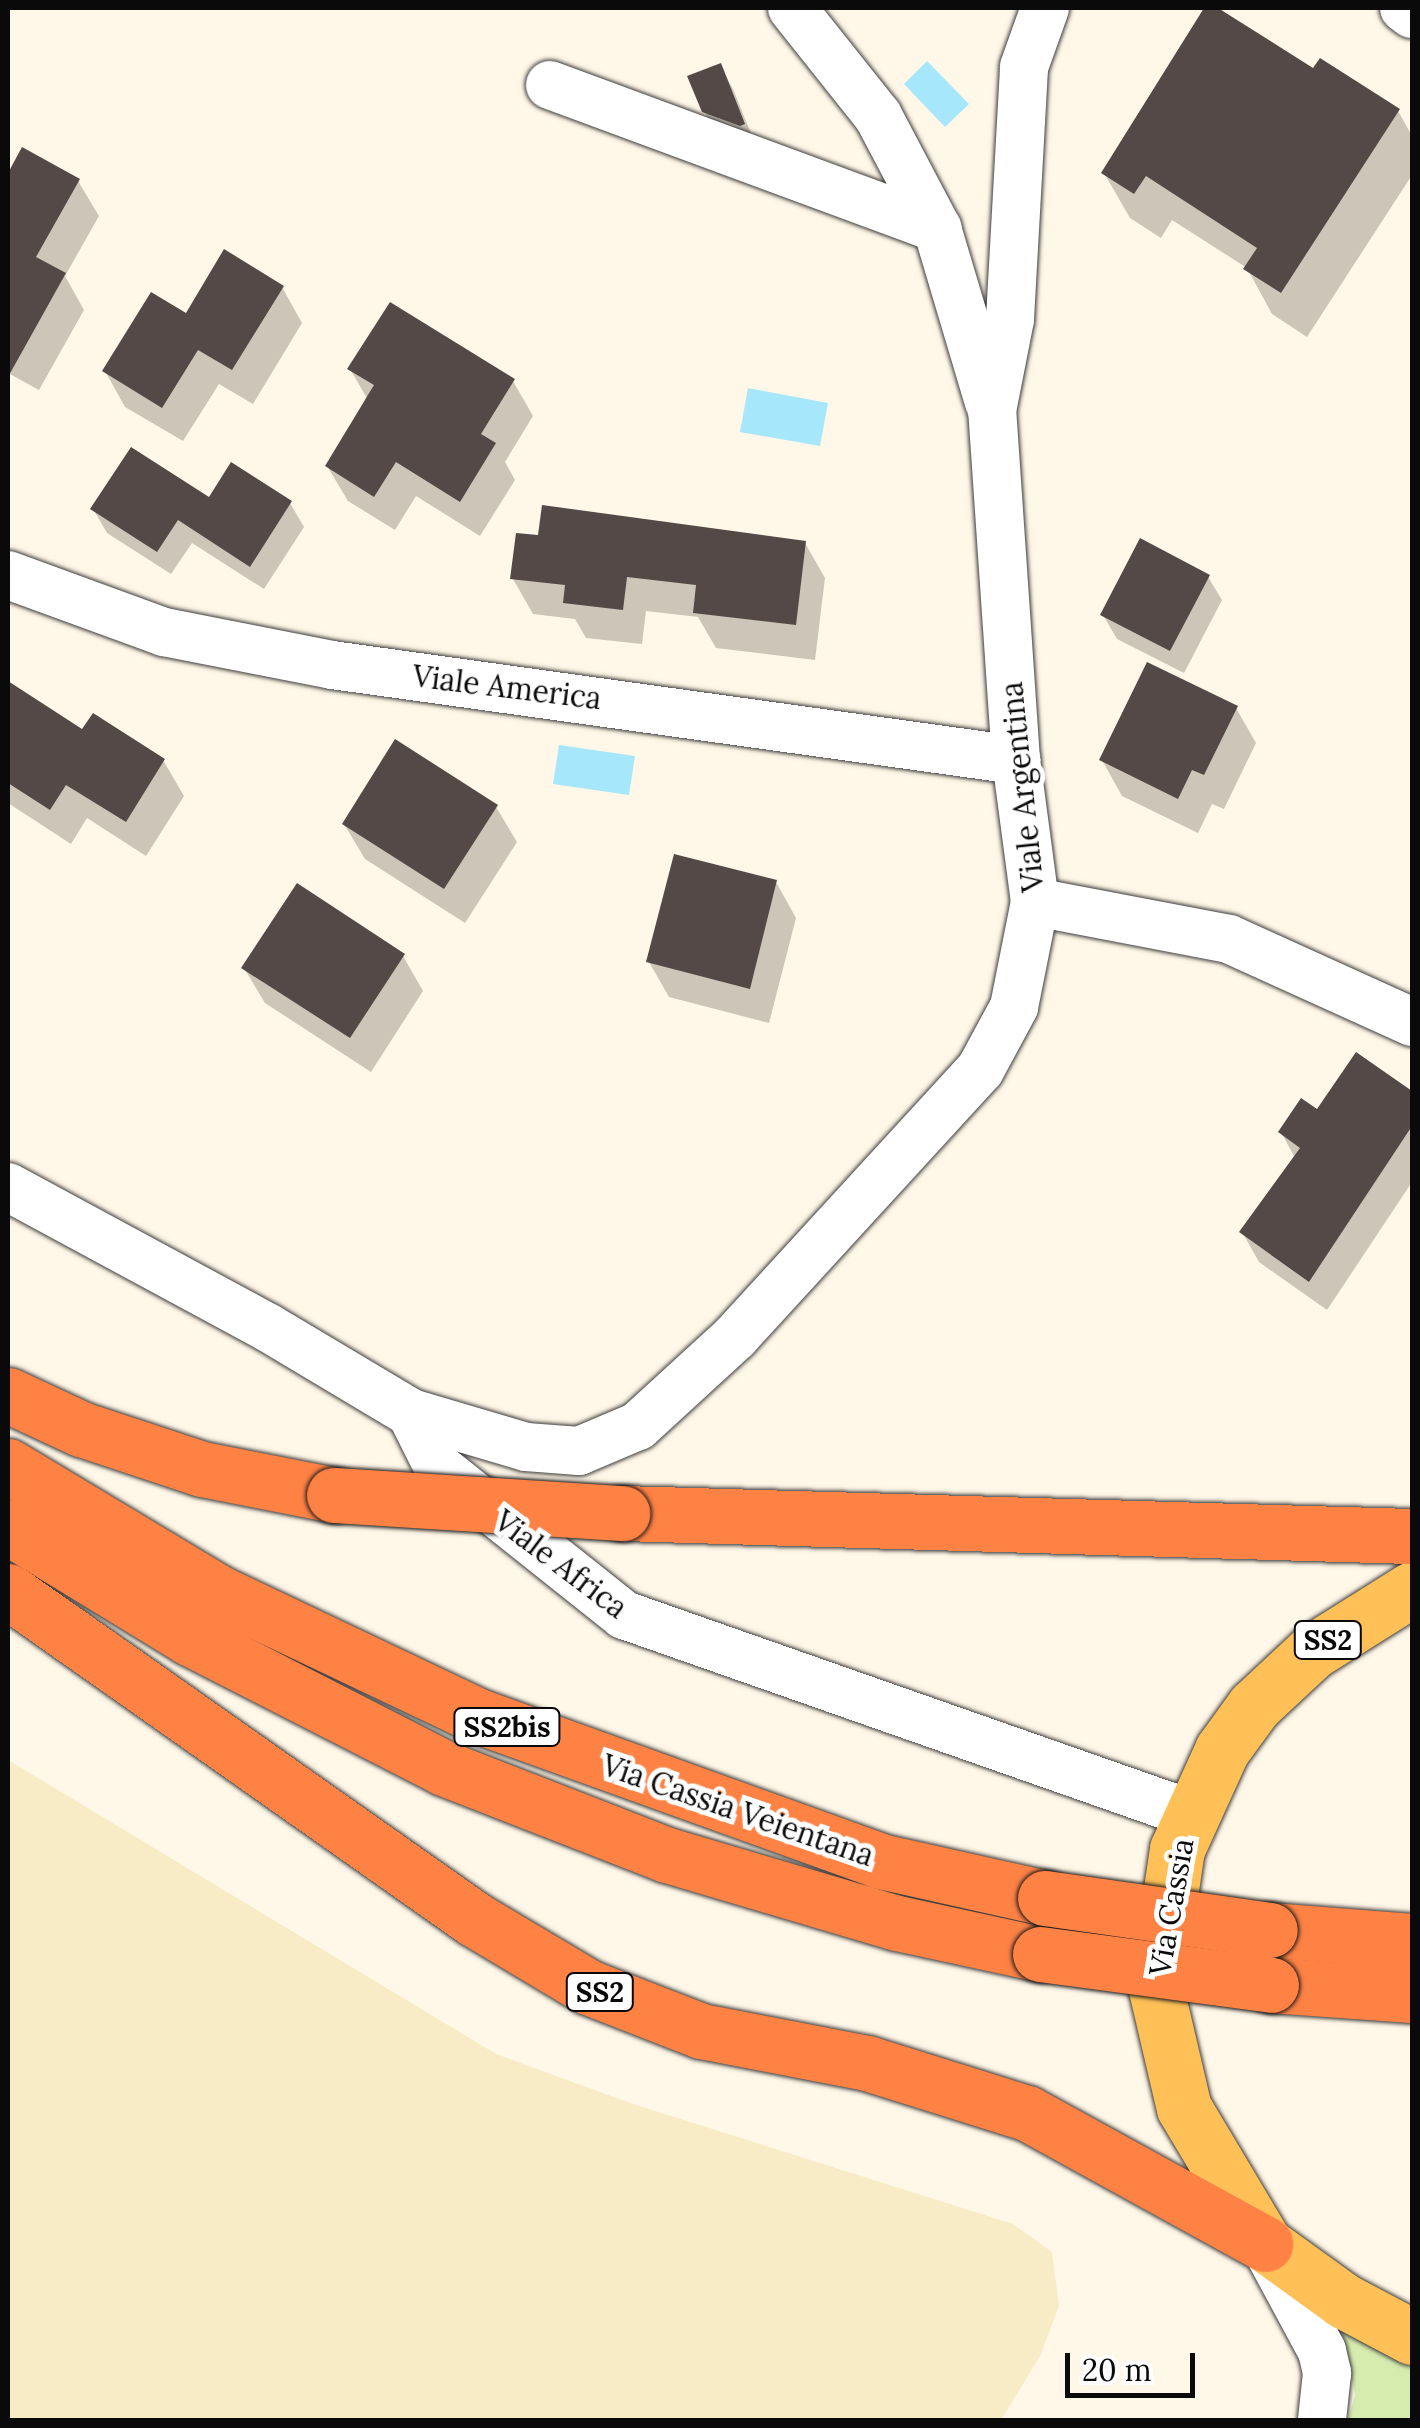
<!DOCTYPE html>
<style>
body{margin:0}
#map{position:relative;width:1420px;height:2428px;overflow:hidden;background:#fff7e7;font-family:Lora,serif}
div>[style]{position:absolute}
.farmland>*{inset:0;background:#f7ecc5}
.green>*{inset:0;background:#d6ecae}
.water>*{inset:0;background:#a7e7fb}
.shadow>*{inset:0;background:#0003}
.building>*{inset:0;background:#544946}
.roads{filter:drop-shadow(0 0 2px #3d3d3d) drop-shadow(0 0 2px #3d3d3d)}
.minor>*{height:48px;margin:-24px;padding:0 24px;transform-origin:24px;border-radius:24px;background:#fff}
.major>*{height:55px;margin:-27.5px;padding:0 27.5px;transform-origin:27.5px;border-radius:27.5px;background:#ffc157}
.highway>*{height:55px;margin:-27.5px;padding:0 27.5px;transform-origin:27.5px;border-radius:27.5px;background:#ff8245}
.bridges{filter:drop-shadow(0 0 2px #1b1b1b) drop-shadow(0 0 2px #1b1b1b)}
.highway-bridge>*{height:55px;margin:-27.5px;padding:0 27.5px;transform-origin:27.5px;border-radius:27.5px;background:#ff8245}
span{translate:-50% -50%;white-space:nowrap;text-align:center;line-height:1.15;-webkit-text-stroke:10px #fff;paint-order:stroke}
.shield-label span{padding:2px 8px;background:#fff;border:2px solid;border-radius:8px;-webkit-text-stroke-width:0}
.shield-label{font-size:28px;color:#0a0a0a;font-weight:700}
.street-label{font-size:30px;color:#0a0a0a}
.frame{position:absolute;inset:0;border:10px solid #0a0a0a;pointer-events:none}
.scale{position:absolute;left:1065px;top:2353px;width:130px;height:45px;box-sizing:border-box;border:5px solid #0a0a0a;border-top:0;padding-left:12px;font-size:30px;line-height:35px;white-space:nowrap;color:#0a0a0a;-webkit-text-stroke:8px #fff;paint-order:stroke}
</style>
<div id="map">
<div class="farmland">
<i style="clip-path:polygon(8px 1760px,496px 2054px,633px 2104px,1013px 2224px,1052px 2252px,1059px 2306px,1040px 2356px,1001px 2420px,8px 2420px)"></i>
</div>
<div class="green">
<i style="clip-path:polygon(1341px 2328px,1412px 2367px,1412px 2420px,1348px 2420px,1355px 2395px)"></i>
</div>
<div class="water">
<i style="clip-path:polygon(927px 61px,969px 104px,945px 127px,904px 84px)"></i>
<i style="clip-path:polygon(748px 388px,828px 403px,820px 446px,740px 432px)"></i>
<i style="clip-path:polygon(559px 745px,635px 756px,629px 795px,553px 784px)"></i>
</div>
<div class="shadow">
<i style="clip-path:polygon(1207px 8px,1314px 72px,1398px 111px,1412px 136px,1412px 175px,1307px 337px,1272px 314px,1247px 268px,1172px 220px,1161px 238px,1130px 218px,1104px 173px)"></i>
<i style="clip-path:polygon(720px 66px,733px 89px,756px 146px,718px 135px,704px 111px)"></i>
<i style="clip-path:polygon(23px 150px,78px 181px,99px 216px,65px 276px,84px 310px,39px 390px,8px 373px,8px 178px)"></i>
<i style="clip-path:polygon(282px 287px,302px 323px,253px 404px,219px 384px,183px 441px,125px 407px,105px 371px,187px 316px)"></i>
<i style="clip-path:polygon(350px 369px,513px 381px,533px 416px,505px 462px,515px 480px,480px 536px,416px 496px,395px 530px,348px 501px,327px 466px,368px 400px)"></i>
<i style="clip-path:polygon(209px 501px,290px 503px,304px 527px,264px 589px,192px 543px,171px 574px,107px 533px,93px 509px)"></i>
<i style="clip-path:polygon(805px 543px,825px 578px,815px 660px,716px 648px,698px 617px,646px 611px,642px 644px,586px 638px,575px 619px,533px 614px,513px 579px)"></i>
<i style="clip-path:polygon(1208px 577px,1222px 600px,1184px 673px,1117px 639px,1103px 615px)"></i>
<i style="clip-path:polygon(9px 704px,163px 760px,184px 796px,146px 856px,87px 818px,71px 844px,8px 803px)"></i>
<i style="clip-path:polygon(1236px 708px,1256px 743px,1224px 809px,1212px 804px,1198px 833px,1122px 796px,1102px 760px)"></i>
<i style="clip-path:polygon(496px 807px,517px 842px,465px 923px,365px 859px,344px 824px)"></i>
<i style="clip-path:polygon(776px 882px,796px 918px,769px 1023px,669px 997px,649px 962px)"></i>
<i style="clip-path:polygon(403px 956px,423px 991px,371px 1072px,265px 1003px,244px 968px)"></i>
<i style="clip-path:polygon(1357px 1056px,1412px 1094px,1412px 1182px,1327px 1310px,1259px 1262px,1242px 1232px,1295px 1158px,1281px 1132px,1317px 1113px)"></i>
</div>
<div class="building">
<i style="clip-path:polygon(1204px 8px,1218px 8px,1313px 68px,1320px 58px,1400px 109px,1281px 293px,1243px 269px,1257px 248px,1146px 176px,1134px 194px,1101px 173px)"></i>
<i style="clip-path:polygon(721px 63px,745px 124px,740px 126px,702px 112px,687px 76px)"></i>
<i style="clip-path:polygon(22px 147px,80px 179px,36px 257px,66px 273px,8px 377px,8px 173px)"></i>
<i style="clip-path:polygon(224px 249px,284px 286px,232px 370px,198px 350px,162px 408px,102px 371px,151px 292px,186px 313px)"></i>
<i style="clip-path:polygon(390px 302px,515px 379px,481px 434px,496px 443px,460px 502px,396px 462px,374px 497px,325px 466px,374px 385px,347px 369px)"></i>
<i style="clip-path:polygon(131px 447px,209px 497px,231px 462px,292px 501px,250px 567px,178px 520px,157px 552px,90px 509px)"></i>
<i style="clip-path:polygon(542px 505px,806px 541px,796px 625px,693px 613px,696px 585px,627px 577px,623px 610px,563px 603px,565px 585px,510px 579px,516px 533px,538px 535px)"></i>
<i style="clip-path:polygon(1140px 538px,1210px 575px,1170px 651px,1100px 615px)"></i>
<i style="clip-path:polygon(1147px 662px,1238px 706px,1204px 775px,1192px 770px,1178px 799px,1099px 760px)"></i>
<i style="clip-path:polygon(8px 681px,82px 729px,93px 713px,165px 759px,126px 822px,66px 785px,50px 810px,8px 783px)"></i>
<i style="clip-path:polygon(395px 739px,498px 805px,444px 889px,342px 824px)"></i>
<i style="clip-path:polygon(674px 854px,777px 880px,750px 989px,646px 962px)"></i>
<i style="clip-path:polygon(297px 883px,405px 954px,350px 1038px,241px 968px)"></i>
<i style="clip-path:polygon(1356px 1052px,1412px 1091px,1412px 1126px,1309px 1282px,1239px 1232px,1300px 1148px,1278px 1132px,1301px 1098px,1317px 1109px)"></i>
</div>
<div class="roads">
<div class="minor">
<i style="left:792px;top:8px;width:138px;rotate:51.5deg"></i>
<i style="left:878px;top:116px;width:127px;rotate:62.2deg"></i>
<i style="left:937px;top:228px;width:182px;rotate:73.4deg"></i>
<i style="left:1404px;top:8px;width:10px;rotate:37deg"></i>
<i style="left:550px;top:85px;width:413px;rotate:20.3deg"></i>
<i style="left:8px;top:575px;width:166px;rotate:20.1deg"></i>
<i style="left:164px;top:632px;width:171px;rotate:11.1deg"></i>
<i style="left:332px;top:665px;width:691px;rotate:7.91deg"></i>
<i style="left:1035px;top:902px;width:197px;rotate:10.8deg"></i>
<i style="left:1229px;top:939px;width:201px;rotate:24.4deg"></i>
<i style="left:8px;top:1187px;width:294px;rotate:28.4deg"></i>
<i style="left:267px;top:1327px;width:168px;rotate:30.8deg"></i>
<i style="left:411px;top:1413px;width:60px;rotate:63.4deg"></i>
<i style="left:438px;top:1467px;width:238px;rotate:38.5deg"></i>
<i style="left:624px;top:1615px;width:598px;rotate:19.34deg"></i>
<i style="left:411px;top:1413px;width:120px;rotate:16.5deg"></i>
<i style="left:526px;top:1447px;width:53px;rotate:4.3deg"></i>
<i style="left:579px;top:1451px;width:64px;rotate:-23deg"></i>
<i style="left:638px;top:1426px;width:132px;rotate:-42.5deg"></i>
<i style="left:735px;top:1337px;width:362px;rotate:-47.5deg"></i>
<i style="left:980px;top:1070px;width:72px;rotate:-61.6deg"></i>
<i style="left:1014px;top:1007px;width:107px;rotate:-78.7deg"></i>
<i style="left:1035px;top:902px;width:143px;rotate:-97.6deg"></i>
<i style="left:1016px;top:760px;width:350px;rotate:-93.9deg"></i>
<i style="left:992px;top:411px;width:94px;rotate:-78.9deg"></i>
<i style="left:1010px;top:319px;width:252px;rotate:-86.8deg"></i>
<i style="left:1024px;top:67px;width:63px;rotate:-70.4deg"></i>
<i style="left:1266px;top:2247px;width:118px;rotate:61.7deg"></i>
<i style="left:1322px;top:2351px;width:23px;rotate:77deg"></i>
<i style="left:1327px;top:2373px;width:47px;rotate:96.1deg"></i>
</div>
<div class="major">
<i style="left:1412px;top:1589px;width:117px;rotate:147.9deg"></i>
<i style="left:1313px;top:1651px;width:81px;rotate:137deg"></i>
<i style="left:1254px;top:1706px;width:54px;rotate:126deg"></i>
<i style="left:1222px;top:1750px;width:109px;rotate:114.4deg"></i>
<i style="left:1177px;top:1849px;width:142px;rotate:98.5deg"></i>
<i style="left:1156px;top:1989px;width:122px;rotate:76.8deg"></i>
<i style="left:1184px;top:2108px;width:158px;rotate:59.2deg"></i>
<i style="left:1265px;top:2244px;width:97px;rotate:35.8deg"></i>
<i style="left:1344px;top:2301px;width:77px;rotate:27.9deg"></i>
</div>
<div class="highway">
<i style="left:8px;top:1395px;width:81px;rotate:25deg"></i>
<i style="left:81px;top:1429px;width:127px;rotate:18.3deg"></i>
<i style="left:202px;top:1469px;width:135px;rotate:11.1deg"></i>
<i style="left:8px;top:1466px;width:246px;rotate:31deg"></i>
<i style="left:219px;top:1593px;width:287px;rotate:25.4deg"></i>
<i style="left:478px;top:1716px;width:427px;rotate:19.8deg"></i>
<i style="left:880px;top:1861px;width:169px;rotate:12.6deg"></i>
<i style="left:622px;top:1513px;width:790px;rotate:1.67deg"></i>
<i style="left:8px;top:1527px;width:213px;rotate:31.4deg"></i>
<i style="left:190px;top:1638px;width:285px;rotate:27.1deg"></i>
<i style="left:444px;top:1768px;width:239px;rotate:21.3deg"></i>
<i style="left:667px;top:1855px;width:240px;rotate:16.5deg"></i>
<i style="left:897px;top:1923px;width:146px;rotate:12.2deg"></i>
<i style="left:8px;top:1591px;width:570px;rotate:35.14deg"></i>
<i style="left:474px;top:1919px;width:133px;rotate:30.8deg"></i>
<i style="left:588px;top:1987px;width:121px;rotate:21.3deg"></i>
<i style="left:701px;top:2031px;width:169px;rotate:10.9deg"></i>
<i style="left:867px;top:2063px;width:168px;rotate:17.4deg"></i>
<i style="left:1027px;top:2113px;width:272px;rotate:28.8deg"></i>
<i style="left:1270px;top:1930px;width:142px;rotate:4.4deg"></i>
<i style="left:1271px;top:1985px;width:141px;rotate:4.1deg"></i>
</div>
</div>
<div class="bridges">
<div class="highway-bridge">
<i style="left:334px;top:1495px;width:289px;rotate:3.6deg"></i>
<i style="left:1045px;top:1898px;width:227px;rotate:8.1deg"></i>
<i style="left:1040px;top:1954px;width:233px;rotate:7.6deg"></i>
</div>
</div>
<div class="shield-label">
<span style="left:1328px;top:1640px">SS2</span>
<span style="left:507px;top:1727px">SS2bis</span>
<span style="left:600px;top:1992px">SS2</span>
</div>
<div class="street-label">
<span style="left:507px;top:687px;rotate:7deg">Viale America</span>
<span style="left:1022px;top:787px;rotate:-96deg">Viale Argentina</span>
<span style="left:561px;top:1564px;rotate:37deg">Viale Africa</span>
<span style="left:738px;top:1810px;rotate:19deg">Via Cassia Veientana</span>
<span style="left:1171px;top:1907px;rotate:-80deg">Via Cassia</span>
</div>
<div class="frame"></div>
<div class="scale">20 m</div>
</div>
